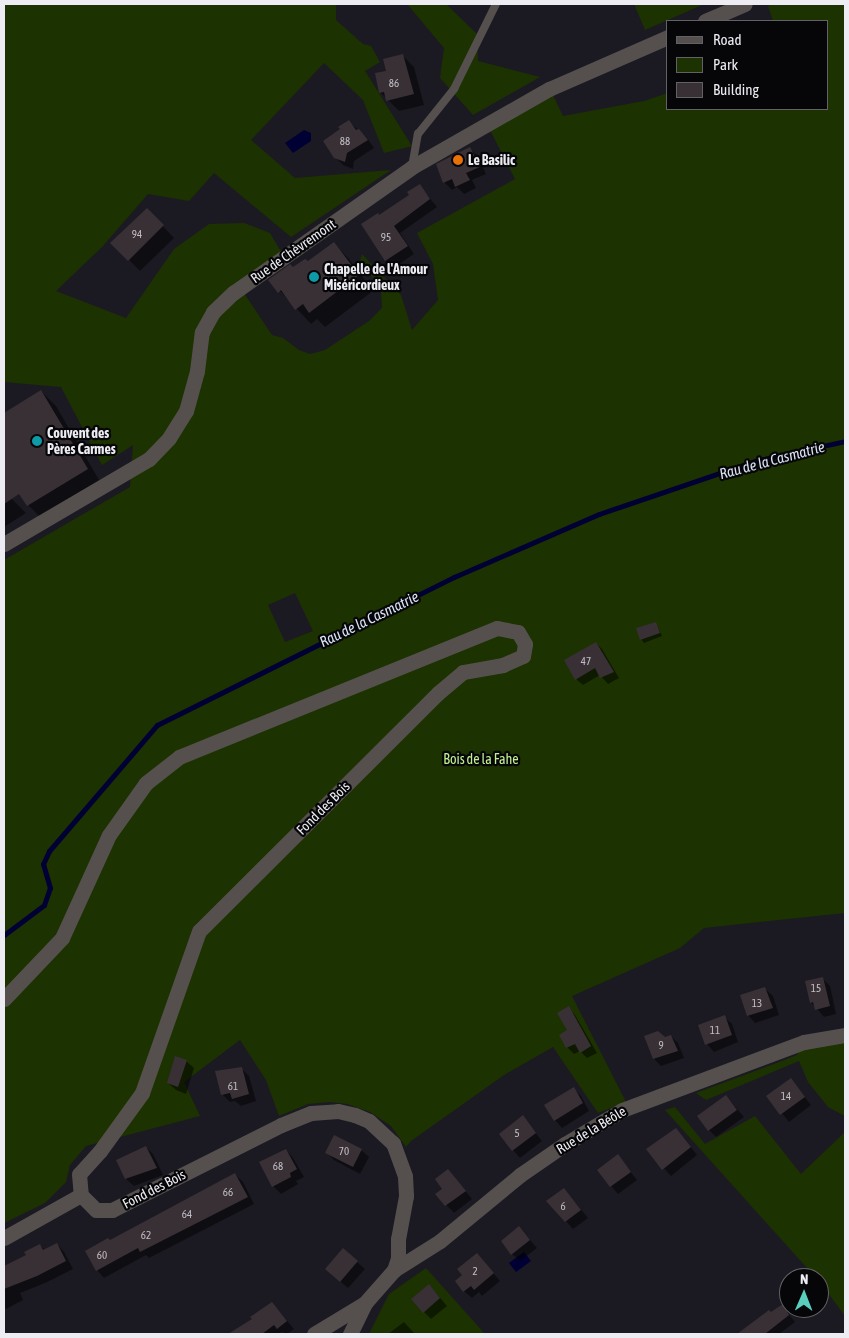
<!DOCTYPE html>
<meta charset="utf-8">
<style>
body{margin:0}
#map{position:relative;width:849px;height:1338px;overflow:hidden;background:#1b1a22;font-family:"Asap Condensed",sans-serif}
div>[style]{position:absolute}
.green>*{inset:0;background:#1c3200}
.water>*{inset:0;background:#000034}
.shadow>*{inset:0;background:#0007}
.stream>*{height:5px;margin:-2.5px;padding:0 2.5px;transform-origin:2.5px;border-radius:2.5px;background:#000034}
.building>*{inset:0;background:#393036}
.service>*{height:8px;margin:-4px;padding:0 4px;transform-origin:4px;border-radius:4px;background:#55504e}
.minor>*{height:15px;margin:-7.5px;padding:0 7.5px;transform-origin:7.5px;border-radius:7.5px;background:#55504e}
.dots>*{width:14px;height:14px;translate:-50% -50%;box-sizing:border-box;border:2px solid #060609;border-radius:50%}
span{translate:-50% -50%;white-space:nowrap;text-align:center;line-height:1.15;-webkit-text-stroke:4.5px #060609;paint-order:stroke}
.number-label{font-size:11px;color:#c0bdc3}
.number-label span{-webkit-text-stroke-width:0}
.poi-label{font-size:14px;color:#edecf2;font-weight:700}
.left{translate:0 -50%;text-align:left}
.street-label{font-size:14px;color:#edecf2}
.park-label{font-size:14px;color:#c1f091}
.water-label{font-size:15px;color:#dae3f5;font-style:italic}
.frame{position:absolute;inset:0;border:5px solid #edecf2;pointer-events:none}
.legend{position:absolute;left:666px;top:20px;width:162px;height:90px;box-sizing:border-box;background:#060609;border:1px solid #626266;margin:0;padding:6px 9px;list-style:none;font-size:15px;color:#edecf2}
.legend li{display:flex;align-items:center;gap:10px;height:25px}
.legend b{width:25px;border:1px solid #626266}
.north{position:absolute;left:779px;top:1268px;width:50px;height:50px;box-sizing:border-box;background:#060609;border:1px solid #626266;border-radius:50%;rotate:1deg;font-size:14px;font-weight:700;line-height:20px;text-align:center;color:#edecf2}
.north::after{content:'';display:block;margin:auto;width:18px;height:22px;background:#5acebc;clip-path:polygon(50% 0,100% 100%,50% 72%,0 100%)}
</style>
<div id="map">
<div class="green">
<i style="clip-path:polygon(evenodd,4px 4px,336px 4px,336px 20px,363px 44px,371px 46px,380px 62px,365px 71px,412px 146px,384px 153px,363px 100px,324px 63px,251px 140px,295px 178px,391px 170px,291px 237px,214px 173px,189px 201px,148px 194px,102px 247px,56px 291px,126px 318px,174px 249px,209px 224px,244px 223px,270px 233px,286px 260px,244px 293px,272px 335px,283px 338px,299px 350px,310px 354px,325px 350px,369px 321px,382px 308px,381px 289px,360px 261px,362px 254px,401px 295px,412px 330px,438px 300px,433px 264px,417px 233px,515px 179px,490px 130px,553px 95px,563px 116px,644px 101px,668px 93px,668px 109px,828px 109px,828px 21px,773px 21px,768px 6px,773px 4px,845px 4px,845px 913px,704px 928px,680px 948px,572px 996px,626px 1102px,598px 1113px,553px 1047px,504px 1075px,411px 1141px,406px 1147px,391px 1126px,370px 1112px,347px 1104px,330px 1102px,308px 1104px,279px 1116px,266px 1080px,240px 1040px,184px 1082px,200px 1116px,86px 1146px,70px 1165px,66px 1182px,45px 1203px,4px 1223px,4px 560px,130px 487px,133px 445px,102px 465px,61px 387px,4px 382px,4px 4px,295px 593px,313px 631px,285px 642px,268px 605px,295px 593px)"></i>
<i style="clip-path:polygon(407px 4px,446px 4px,477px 34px,478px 61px,540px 77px,473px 115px,440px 78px,444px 48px)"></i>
<i style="clip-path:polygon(634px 4px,702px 4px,702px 5px,645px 30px)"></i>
<i style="clip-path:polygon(845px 1042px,845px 1116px,828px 1107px,808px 1082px,799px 1061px,706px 1100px,696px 1093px,782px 1061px,797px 1055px,800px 1049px)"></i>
<i style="clip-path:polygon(675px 1107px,705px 1144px,755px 1116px,801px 1174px,845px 1132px,845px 1316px,819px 1281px,819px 1278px,816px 1278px,665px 1110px)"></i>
<i style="clip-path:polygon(426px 1268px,485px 1334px,369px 1334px,389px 1294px)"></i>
</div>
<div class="water">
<i style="clip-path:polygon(304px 130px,311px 133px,311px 141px,293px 153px,285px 143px)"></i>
<i style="clip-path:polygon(524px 1252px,531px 1261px,516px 1272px,509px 1263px)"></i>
</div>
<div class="shadow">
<i style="clip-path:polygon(403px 56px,414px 67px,424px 105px,399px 111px,380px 92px,387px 71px)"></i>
<i style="clip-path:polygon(348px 121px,367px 138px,374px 148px,354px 161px,353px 169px,343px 165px,335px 157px,341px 130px)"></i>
<i style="clip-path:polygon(470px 149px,478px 156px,486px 174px,472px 180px,476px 188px,464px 194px,457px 187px,452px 190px,444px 182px)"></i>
<i style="clip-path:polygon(419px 185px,437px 207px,400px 233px,414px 254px,393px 268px,386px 260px,363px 224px,380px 217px,411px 195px)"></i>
<i style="clip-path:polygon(158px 221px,174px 238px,140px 271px,112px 243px)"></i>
<i style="clip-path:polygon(334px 244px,349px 259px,373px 291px,325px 327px,317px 319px,311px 324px,270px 280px,308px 263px)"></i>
<i style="clip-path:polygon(41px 391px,56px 406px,102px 485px,43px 520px,28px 505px,4px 465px,4px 414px)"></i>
<i style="clip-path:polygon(4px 491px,26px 513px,4px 527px)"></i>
<i style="clip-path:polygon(656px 623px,662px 636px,644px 643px,641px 639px)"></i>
<i style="clip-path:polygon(596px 643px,602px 649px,619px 678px,608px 684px,600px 675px,583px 685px,576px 679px)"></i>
<i style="clip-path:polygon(822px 978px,830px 986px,836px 1014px,824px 1017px,811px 1002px)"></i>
<i style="clip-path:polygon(765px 989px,773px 996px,779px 1015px,755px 1023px,748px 1015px)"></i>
<i style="clip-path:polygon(569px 1008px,575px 1015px,597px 1053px,587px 1058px,580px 1051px,574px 1054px,567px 1047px)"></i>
<i style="clip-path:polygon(724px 1017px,732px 1024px,738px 1042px,714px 1052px,707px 1044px)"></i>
<i style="clip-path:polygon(671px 1036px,678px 1043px,684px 1058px,661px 1066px,654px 1059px,665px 1038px)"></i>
<i style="clip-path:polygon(186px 1061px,194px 1068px,186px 1094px,176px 1090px,168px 1083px)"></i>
<i style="clip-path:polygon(241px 1068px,249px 1076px,256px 1101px,241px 1106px,235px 1101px,230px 1102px,223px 1095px)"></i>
<i style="clip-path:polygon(791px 1080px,811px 1105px,789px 1122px,768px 1096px)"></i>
<i style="clip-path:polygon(574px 1089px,581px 1096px,589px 1111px,562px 1128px,555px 1120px)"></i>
<i style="clip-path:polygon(726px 1096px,744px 1117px,716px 1137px,709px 1130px)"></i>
<i style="clip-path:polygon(523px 1117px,542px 1141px,520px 1158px,513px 1150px)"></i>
<i style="clip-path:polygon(683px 1137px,697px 1155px,671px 1176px,647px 1149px)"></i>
<i style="clip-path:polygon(146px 1147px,153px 1154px,163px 1175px,134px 1186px,126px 1179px,118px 1160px)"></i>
<i style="clip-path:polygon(286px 1150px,293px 1158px,304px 1177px,296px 1181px,298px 1184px,281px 1194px,273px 1186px)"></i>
<i style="clip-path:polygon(361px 1150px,369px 1157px,360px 1174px,334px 1160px,327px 1153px)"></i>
<i style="clip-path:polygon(618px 1156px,637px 1180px,618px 1194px,598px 1170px)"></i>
<i style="clip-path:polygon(448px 1170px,472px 1199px,454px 1213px,436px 1194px,444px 1189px)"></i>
<i style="clip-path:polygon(235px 1174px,243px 1182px,254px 1204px,149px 1258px,146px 1255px,104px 1278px,97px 1270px,110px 1242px)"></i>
<i style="clip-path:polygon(564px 1189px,588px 1218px,573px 1229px,548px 1201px)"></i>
<i style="clip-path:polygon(519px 1227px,537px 1248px,520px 1261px,512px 1254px)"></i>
<i style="clip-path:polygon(57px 1244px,64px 1252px,73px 1269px,45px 1283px,20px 1293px,23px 1300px,6px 1309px,4px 1306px,4px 1267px,28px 1256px,40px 1245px,45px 1251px)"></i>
<i style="clip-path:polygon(343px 1250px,365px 1269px,348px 1288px,334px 1276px)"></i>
<i style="clip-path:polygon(484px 1262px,500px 1281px,482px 1296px,479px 1292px,472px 1298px,464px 1291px)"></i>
<i style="clip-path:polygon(436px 1293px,447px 1306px,431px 1319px,424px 1312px)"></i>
<i style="clip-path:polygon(272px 1303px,294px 1329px,287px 1334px,282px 1332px,279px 1334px,231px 1334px,254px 1319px)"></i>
<i style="clip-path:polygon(782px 1306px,795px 1322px,779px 1334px,750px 1334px,746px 1329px)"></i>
<i style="clip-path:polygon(404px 1322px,415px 1334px,388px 1334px)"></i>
</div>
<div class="stream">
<i style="left:4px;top:935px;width:50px;rotate:-36.9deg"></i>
<i style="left:44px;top:905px;width:18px;rotate:-71deg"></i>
<i style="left:50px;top:888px;width:25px;rotate:-106deg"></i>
<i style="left:43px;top:864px;width:14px;rotate:-65deg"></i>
<i style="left:49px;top:851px;width:166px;rotate:-49.4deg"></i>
<i style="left:157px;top:725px;width:332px;rotate:-26.5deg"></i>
<i style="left:454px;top:577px;width:158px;rotate:-23.5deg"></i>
<i style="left:599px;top:514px;width:165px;rotate:-18.8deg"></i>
<i style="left:755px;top:461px;width:92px;rotate:-12.5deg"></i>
</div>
<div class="building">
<i style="clip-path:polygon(403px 54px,414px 94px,386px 101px,384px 92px,379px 93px,375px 73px,386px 71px,383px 59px)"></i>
<i style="clip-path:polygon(349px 120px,356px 130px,359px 129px,368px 140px,347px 153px,345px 162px,334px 158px,323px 141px,340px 129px,338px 127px)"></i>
<i style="clip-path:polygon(470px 147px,480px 167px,466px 173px,470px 180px,455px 187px,452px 179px,443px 183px,436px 164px)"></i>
<i style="clip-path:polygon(420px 184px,430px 199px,394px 226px,408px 246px,385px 261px,361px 224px,378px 213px,379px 215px,409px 195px,407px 192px)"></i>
<i style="clip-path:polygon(147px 208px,164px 225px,128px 261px,110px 243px)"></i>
<i style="clip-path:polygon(334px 242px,359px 275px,309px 313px,303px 304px,295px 310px,281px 290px,278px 293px,268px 280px,290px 264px,293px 267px,305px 259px,308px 261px)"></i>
<i style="clip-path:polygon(41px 390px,88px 469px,27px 506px,19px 494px,4px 504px,4px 413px)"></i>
<i style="clip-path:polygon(656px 622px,660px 633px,640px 640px,636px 628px)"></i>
<i style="clip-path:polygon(596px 642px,614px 672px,600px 678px,595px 668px,575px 680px,564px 660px)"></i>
<i style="clip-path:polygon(823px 977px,830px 1006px,815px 1010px,813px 1002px,810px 1003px,805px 981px)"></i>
<i style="clip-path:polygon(765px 987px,773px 1008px,747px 1016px,740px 995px)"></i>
<i style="clip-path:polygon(569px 1006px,591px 1046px,580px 1053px,575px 1044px,566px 1048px,559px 1035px,567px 1030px,557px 1013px)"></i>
<i style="clip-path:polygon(725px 1015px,732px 1035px,705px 1045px,698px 1025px)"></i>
<i style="clip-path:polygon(658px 1031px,665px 1037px,671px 1035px,678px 1051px,653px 1059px,644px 1036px)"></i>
<i style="clip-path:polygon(175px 1056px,187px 1060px,178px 1087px,167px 1083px)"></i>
<i style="clip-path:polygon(242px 1067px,249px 1094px,232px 1099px,230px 1093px,221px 1095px,215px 1071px)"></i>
<i style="clip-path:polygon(791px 1078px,805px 1097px,780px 1115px,766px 1096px)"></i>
<i style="clip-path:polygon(574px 1087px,583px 1103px,554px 1121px,544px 1105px)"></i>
<i style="clip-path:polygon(726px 1095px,737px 1110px,708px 1131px,697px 1116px)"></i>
<i style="clip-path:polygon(523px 1115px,536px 1133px,512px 1151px,499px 1134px)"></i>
<i style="clip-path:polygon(676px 1128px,691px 1147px,662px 1170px,646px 1149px)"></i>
<i style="clip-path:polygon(334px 1135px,362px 1149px,353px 1167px,325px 1153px)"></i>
<i style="clip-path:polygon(146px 1146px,157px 1168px,125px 1179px,116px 1160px)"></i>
<i style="clip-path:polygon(286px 1149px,297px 1169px,290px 1173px,291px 1177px,272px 1187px,259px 1162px)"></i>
<i style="clip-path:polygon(618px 1154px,631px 1172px,610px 1187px,597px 1170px)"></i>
<i style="clip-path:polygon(448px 1169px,466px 1191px,445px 1206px,435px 1194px,442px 1189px,435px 1179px)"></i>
<i style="clip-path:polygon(235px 1173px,248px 1197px,140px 1252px,138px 1248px,96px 1271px,85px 1251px,108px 1238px,110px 1240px)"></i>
<i style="clip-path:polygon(564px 1188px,581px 1210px,565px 1222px,546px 1201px)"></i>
<i style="clip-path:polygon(519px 1226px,530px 1240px,511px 1255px,501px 1241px)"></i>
<i style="clip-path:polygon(57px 1243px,66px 1261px,37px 1276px,4px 1289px,4px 1266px,26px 1255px,24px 1252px,40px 1244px,43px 1250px)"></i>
<i style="clip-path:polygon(343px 1248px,358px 1261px,340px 1282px,325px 1269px)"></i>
<i style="clip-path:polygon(477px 1253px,494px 1273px,474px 1290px,471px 1286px,463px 1292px,455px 1281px,462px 1275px,457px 1269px)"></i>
<i style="clip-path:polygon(429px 1284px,440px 1298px,423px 1313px,411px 1299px)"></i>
<i style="clip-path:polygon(272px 1302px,287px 1321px,277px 1329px,274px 1325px,262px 1334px,228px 1334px,252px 1319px,250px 1317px)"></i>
<i style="clip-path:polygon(783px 1304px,789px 1315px,765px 1334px,737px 1334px,769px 1310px,771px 1312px)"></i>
</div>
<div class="service">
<i style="left:412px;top:167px;width:34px;rotate:-80deg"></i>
<i style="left:418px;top:134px;width:58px;rotate:-51.3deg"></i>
<i style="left:454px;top:89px;width:95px;rotate:-63.7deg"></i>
</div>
<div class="minor">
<i style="left:705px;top:21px;width:43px;rotate:-23deg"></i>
<i style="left:4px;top:544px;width:168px;rotate:-30.4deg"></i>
<i style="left:149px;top:459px;width:29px;rotate:-46deg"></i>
<i style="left:169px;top:438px;width:32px;rotate:-58deg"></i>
<i style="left:186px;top:411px;width:41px;rotate:-74.6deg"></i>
<i style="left:197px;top:371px;width:39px;rotate:-83deg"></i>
<i style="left:202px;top:332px;width:23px;rotate:-61deg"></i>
<i style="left:213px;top:312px;width:28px;rotate:-44deg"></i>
<i style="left:233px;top:293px;width:219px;rotate:-35.1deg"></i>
<i style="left:412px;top:167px;width:158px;rotate:-29.7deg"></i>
<i style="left:549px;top:89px;width:130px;rotate:-23.6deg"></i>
<i style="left:4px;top:999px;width:84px;rotate:-46.4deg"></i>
<i style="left:62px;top:938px;width:113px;rotate:-65.5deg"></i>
<i style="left:109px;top:835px;width:64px;rotate:-54.6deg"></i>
<i style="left:146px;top:783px;width:42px;rotate:-38.2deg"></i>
<i style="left:179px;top:757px;width:343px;rotate:-22.1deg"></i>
<i style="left:497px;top:628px;width:21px;rotate:11deg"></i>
<i style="left:518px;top:632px;width:14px;rotate:60deg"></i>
<i style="left:525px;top:644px;width:12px;rotate:99deg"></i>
<i style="left:523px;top:656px;width:22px;rotate:156deg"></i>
<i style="left:503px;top:665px;width:41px;rotate:170.1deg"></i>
<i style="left:463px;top:672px;width:33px;rotate:140deg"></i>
<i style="left:438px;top:693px;width:337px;rotate:135.1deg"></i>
<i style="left:199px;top:931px;width:172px;rotate:109.4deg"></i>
<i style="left:142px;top:1093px;width:72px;rotate:125.9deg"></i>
<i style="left:100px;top:1151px;width:31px;rotate:132deg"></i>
<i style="left:79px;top:1174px;width:21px;rotate:85deg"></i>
<i style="left:81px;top:1195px;width:21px;rotate:45deg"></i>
<i style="left:96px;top:1210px;width:16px"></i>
<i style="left:112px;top:1210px;width:189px;rotate:-26.7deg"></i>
<i style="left:281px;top:1125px;width:32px;rotate:-22deg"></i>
<i style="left:311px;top:1113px;width:27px;rotate:-4deg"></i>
<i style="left:338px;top:1111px;width:17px;rotate:13deg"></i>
<i style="left:355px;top:1115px;width:15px;rotate:23deg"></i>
<i style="left:369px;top:1121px;width:33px;rotate:43deg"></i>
<i style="left:393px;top:1143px;width:35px;rotate:70deg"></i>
<i style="left:405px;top:1176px;width:20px;rotate:87deg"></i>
<i style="left:406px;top:1196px;width:44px;rotate:100.5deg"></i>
<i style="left:398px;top:1239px;width:19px;rotate:90deg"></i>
<i style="left:398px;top:1258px;width:13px;rotate:108deg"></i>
<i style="left:4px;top:1238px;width:88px;rotate:-29.2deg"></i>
<i style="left:314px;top:1334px;width:60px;rotate:-31.3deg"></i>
<i style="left:350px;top:1334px;width:34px;rotate:-64deg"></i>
<i style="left:365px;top:1303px;width:44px;rotate:-48.7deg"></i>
<i style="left:394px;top:1270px;width:54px;rotate:-32.2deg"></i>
<i style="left:440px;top:1241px;width:104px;rotate:-39.5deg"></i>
<i style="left:520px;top:1175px;width:55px;rotate:-34.6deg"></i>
<i style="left:565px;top:1144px;width:66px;rotate:-30.8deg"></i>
<i style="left:622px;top:1110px;width:194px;rotate:-20.5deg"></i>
<i style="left:804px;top:1042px;width:42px;rotate:-9.7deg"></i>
</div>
<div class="dots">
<i style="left:458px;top:160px;background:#e8710a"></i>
<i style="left:314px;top:277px;background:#0f9aa8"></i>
<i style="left:37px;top:441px;background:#0f9aa8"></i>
</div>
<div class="number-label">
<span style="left:394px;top:83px">86</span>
<span style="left:345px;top:141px">88</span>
<span style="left:137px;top:234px">94</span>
<span style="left:386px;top:237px">95</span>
<span style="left:586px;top:661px">47</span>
<span style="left:816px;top:988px">15</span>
<span style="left:757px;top:1003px">13</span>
<span style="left:715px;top:1030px">11</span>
<span style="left:661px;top:1045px">9</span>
<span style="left:233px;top:1086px">61</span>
<span style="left:786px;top:1096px">14</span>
<span style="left:517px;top:1133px">5</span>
<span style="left:344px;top:1151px">70</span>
<span style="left:278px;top:1166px">68</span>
<span style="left:228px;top:1192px">66</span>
<span style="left:563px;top:1206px">6</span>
<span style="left:187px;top:1214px">64</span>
<span style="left:146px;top:1235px">62</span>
<span style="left:102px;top:1255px">60</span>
<span style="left:475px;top:1271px">2</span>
</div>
<div class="poi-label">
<span class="left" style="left:468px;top:160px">Le Basilic</span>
<span class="left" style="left:324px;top:277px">Chapelle de l'Amour<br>Miséricordieux</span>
<span class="left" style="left:47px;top:441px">Couvent des<br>Pères Carmes</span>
</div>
<div class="street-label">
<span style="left:293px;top:251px;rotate:-35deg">Rue de Chèvremont</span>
<span style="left:323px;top:808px;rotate:-45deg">Fond des Bois</span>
<span style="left:591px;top:1130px;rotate:-31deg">Rue de la Béôle</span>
<span style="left:154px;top:1189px;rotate:-27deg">Fond des Bois</span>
</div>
<div class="park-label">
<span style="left:481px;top:759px">Bois de la Fahe</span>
</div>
<div class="water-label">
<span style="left:772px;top:460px;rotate:-15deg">Rau de la Casmatrie</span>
<span style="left:369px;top:619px;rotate:-26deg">Rau de la Casmatrie</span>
</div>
<div class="frame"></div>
<ul class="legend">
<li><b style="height:6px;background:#55504e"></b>Road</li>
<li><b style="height:14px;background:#1c3200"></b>Park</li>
<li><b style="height:14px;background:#393036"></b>Building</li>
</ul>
<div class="north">N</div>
</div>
